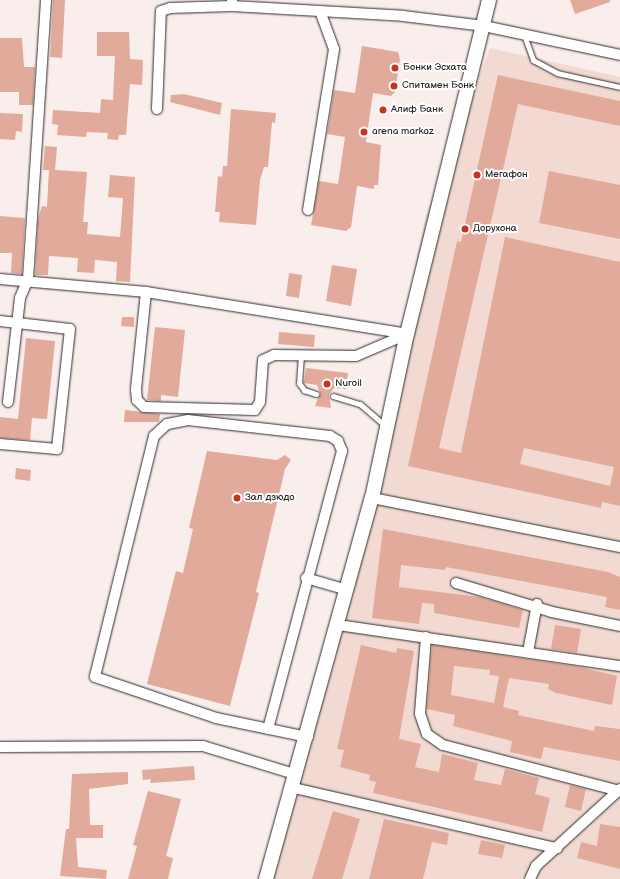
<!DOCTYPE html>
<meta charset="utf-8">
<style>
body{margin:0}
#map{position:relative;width:620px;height:879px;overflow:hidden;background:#f9eeeb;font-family:"Balsamiq Sans",sans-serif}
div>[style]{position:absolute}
.built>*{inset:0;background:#f2dad3}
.building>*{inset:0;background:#e2aa9a}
.roads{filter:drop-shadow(0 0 1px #2b2b2b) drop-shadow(0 0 1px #2b2b2b)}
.lane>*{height:5px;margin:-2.5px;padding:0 2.5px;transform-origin:2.5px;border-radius:2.5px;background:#fff}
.street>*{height:10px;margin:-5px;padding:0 5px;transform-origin:5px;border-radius:5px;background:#fff}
.secondary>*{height:14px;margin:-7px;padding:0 7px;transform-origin:7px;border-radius:7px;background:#fff}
.dots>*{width:11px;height:11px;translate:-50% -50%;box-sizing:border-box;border:2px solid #fff;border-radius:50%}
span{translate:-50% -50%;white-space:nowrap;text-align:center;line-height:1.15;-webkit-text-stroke:4px #fff;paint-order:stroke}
.poi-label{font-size:10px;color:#2b2b2b}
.left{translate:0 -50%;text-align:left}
</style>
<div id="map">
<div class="built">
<i style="clip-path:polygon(490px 48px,620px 77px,620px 879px,272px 879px,350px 586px,426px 215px)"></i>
</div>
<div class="building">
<i style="clip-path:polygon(53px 0,65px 0,62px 58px,50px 57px)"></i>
<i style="clip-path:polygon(570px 0,610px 0,610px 2px,575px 14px)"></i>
<i style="clip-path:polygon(97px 32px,129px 32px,130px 59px,143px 60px,142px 85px,130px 84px,126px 135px,119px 135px,118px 140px,107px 139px,108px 133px,87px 132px,86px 137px,57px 135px,58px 125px,52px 124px,53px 110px,100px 113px,101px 99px,113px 100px,115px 56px,97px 56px)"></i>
<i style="clip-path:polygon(0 38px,22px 38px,24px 67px,35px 67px,33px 105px,19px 105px,19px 92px,0 92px)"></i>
<i style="clip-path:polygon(362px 46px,398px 52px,400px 59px,395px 92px,391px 96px,373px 93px,366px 142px,381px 145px,378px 185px,374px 185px,374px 189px,357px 186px,351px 227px,346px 231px,311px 225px,319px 181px,338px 184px,345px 137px,327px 134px,334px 90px,355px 93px)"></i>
<i style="clip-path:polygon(evenodd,498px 75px,620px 101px,620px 126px,518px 104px,439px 448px,461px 453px,505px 237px,620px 262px,620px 506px,602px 502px,601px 508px,408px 466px,457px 241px,461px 242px,498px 75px,524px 448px,614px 467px,610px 486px,520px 464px,524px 448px)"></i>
<i style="clip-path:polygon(184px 94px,222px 103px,220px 115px,170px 102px,171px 95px)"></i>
<i style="clip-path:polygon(231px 109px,276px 113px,275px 123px,272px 122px,268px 167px,264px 167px,260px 180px,256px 225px,219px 222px,220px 212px,215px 212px,218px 176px,222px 177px,223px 166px,227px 166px)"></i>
<i style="clip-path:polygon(0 113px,23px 114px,22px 132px,16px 131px,15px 140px,0 139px)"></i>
<i style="clip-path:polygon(45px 146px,57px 147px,55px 170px,87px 172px,83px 222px,88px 222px,87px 234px,120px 237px,123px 198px,108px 197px,110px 175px,135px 177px,130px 282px,116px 281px,117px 262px,95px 260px,94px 273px,77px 272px,78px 258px,49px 256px,48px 275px,35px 275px,38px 219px,42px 206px,47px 207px,49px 170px,43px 170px)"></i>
<i style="clip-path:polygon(549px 171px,620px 185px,620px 239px,539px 223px)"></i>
<i style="clip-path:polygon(0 216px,25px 218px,22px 274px,11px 273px,12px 253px,0 253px)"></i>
<i style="clip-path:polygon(332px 265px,357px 269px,351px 306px,326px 301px)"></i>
<i style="clip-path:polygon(289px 273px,302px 275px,299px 298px,286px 296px)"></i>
<i style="clip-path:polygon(122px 317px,134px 317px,134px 327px,121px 326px)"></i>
<i style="clip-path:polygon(155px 327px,185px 330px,178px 397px,161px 395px,161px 401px,147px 400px)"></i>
<i style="clip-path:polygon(279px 332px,315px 335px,314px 347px,278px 344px)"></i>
<i style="clip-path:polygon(26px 338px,55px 341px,47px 419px,32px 418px,30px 440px,0 438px,0 417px,18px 419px)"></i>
<i style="clip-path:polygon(306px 368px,348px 373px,346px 389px,334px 388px,329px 395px,331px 408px,315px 406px,320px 393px,317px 385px,304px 383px)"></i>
<i style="clip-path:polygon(125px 410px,160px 414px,159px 422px,124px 422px)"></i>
<i style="clip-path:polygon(207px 451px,277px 460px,285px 455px,291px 460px,285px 469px,256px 592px,259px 593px,230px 706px,147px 684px,176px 571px,183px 573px,193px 529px,189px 528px)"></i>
<i style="clip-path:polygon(16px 468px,31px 470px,30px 481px,15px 479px)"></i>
<i style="clip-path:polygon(383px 529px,608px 572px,620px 577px,620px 610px,605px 607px,607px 597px,446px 567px,445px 570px,401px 565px,399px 587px,480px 597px,523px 610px,519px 628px,434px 613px,434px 604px,422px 603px,419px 624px,372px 618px)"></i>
<i style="clip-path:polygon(555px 625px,581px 629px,577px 653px,551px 649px)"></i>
<i style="clip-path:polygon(361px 645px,396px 653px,397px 648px,414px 651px,399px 739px,421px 744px,415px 767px,439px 772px,442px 754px,478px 763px,474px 780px,501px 785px,505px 769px,539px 778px,535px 794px,550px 798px,542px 832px,373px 793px,376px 782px,369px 780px,370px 775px,340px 767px,344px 750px,337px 749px)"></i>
<i style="clip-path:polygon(evenodd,432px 645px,580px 667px,617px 676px,612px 705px,556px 693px,548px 689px,549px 684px,509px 678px,503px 707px,519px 711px,518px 715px,594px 731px,595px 726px,620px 729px,620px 761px,544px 747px,541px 759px,510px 752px,512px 741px,453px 726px,455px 715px,427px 709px,432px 645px,454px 666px,490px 670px,489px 675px,499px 676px,494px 703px,451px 695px,454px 666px)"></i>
<i style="clip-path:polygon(194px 766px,195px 780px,150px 783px,151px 779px,143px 780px,142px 770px)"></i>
<i style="clip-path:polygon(128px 772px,128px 784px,89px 789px,90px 825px,103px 825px,103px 838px,76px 838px,78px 867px,107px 870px,106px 879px,60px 876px,66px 829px,69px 829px,72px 774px)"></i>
<i style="clip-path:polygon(570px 785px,586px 789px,581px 811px,565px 807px)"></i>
<i style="clip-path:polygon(148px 791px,181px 799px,166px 856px,173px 858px,168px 879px,128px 879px,137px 846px,133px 845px)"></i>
<i style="clip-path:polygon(333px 811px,360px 819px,342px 879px,312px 879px)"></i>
<i style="clip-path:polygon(384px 819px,449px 833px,447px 845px,432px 842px,423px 879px,369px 879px)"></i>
<i style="clip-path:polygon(600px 824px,620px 827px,620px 869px,577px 858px,581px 842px,597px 846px)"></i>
<i style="clip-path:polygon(481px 840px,505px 845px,502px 858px,478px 854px)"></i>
</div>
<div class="roads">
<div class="lane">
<i style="left:524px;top:35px;width:27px;rotate:70deg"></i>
<i style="left:533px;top:60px;width:27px;rotate:28deg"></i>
<i style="left:557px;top:73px;width:65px;rotate:12.5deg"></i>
<i style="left:301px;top:355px;width:28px;rotate:94deg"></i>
<i style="left:299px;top:383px;width:9px;rotate:54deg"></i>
<i style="left:304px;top:390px;width:13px;rotate:18deg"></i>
<i style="left:333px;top:396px;width:28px;rotate:17deg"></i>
<i style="left:360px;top:404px;width:35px;rotate:41deg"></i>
</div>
<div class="street">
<i style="left:232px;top:6px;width:171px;rotate:3.3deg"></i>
<i style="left:403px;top:16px;width:82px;rotate:7deg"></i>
<i style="left:484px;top:26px;width:139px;rotate:12deg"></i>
<i style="left:157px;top:109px;width:98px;rotate:-87.7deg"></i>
<i style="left:161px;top:11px;width:9px;rotate:-18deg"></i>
<i style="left:170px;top:8px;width:62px;rotate:-1.8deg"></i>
<i style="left:232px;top:6px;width:6px;rotate:-90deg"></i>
<i style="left:308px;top:210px;width:163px;rotate:-80.8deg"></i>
<i style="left:334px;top:49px;width:40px;rotate:-110.2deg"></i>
<i style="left:0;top:279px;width:147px;rotate:5.1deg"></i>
<i style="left:146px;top:292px;width:264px;rotate:9.1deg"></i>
<i style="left:146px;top:292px;width:98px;rotate:95.9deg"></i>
<i style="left:136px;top:389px;width:11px;rotate:85deg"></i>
<i style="left:137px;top:400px;width:10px;rotate:45deg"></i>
<i style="left:144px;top:407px;width:111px;rotate:1.5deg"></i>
<i style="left:255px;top:410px;width:9px;rotate:-58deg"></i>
<i style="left:260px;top:402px;width:42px;rotate:-85.9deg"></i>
<i style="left:263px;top:360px;width:12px;rotate:-24deg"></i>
<i style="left:274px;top:355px;width:82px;rotate:0.7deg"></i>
<i style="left:356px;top:356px;width:56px;rotate:-23.3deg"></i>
<i style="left:0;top:321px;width:70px;rotate:6.5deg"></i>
<i style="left:70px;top:329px;width:121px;rotate:96.2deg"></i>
<i style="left:57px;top:449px;width:57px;rotate:-175deg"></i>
<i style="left:8px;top:402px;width:105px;rotate:-83.4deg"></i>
<i style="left:20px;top:298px;width:21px;rotate:-67deg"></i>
<i style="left:28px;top:279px;width:280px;rotate:-86.3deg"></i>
<i style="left:372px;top:498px;width:253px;rotate:11.2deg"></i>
<i style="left:306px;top:578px;width:43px;rotate:16.3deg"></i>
<i style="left:456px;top:583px;width:100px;rotate:16.8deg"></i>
<i style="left:552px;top:612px;width:69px;rotate:11.6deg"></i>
<i style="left:338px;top:625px;width:285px;rotate:8.3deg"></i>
<i style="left:426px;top:637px;width:77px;rotate:94.5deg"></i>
<i style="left:420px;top:714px;width:21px;rotate:71deg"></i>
<i style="left:427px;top:734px;width:19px;rotate:35deg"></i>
<i style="left:443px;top:745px;width:179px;rotate:14.6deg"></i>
<i style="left:528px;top:652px;width:49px;rotate:-79.4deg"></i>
<i style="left:268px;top:729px;width:288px;rotate:-75.1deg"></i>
<i style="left:342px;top:451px;width:11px;rotate:-112deg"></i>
<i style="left:338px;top:441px;width:9px;rotate:-148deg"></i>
<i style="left:330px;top:436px;width:143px;rotate:-173.6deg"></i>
<i style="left:188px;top:420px;width:21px;rotate:169deg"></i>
<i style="left:167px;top:424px;width:18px;rotate:137deg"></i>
<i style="left:154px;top:436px;width:248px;rotate:103.8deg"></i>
<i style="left:95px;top:677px;width:128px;rotate:18.7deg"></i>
<i style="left:216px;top:718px;width:94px;rotate:11.7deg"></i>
<i style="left:0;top:747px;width:203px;rotate:-0.3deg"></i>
<i style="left:203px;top:746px;width:98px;rotate:17.1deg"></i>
<i style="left:294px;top:788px;width:270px;rotate:12.9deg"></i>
<i style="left:530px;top:879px;width:14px;rotate:-65deg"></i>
<i style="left:536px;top:866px;width:114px;rotate:-42.5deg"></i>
</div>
<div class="secondary">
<i style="left:266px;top:879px;width:395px;rotate:-74.5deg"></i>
<i style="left:372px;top:498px;width:168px;rotate:-78deg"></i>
<i style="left:407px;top:334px;width:344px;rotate:-76.2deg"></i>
</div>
</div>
<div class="dots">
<i style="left:395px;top:68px;background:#c8321e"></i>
<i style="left:394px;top:86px;background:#c8321e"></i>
<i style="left:383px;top:110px;background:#c8321e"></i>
<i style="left:364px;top:132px;background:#c8321e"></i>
<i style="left:477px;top:175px;background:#c8321e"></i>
<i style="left:465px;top:229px;background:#c8321e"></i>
<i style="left:327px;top:384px;background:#c8321e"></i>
<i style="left:237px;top:498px;background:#c8321e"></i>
</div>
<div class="poi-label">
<span class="left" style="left:403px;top:68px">Бонки Эсхата</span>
<span class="left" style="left:402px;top:86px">Спитамен Бонк</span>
<span class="left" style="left:391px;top:110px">Алиф Банк</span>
<span class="left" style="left:372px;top:132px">arena markaz</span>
<span class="left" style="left:485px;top:175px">Мегафон</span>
<span class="left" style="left:473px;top:229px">Дорухона</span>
<span class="left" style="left:335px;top:384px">Nuroil</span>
<span class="left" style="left:245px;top:498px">Зал дзюдо</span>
</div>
</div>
